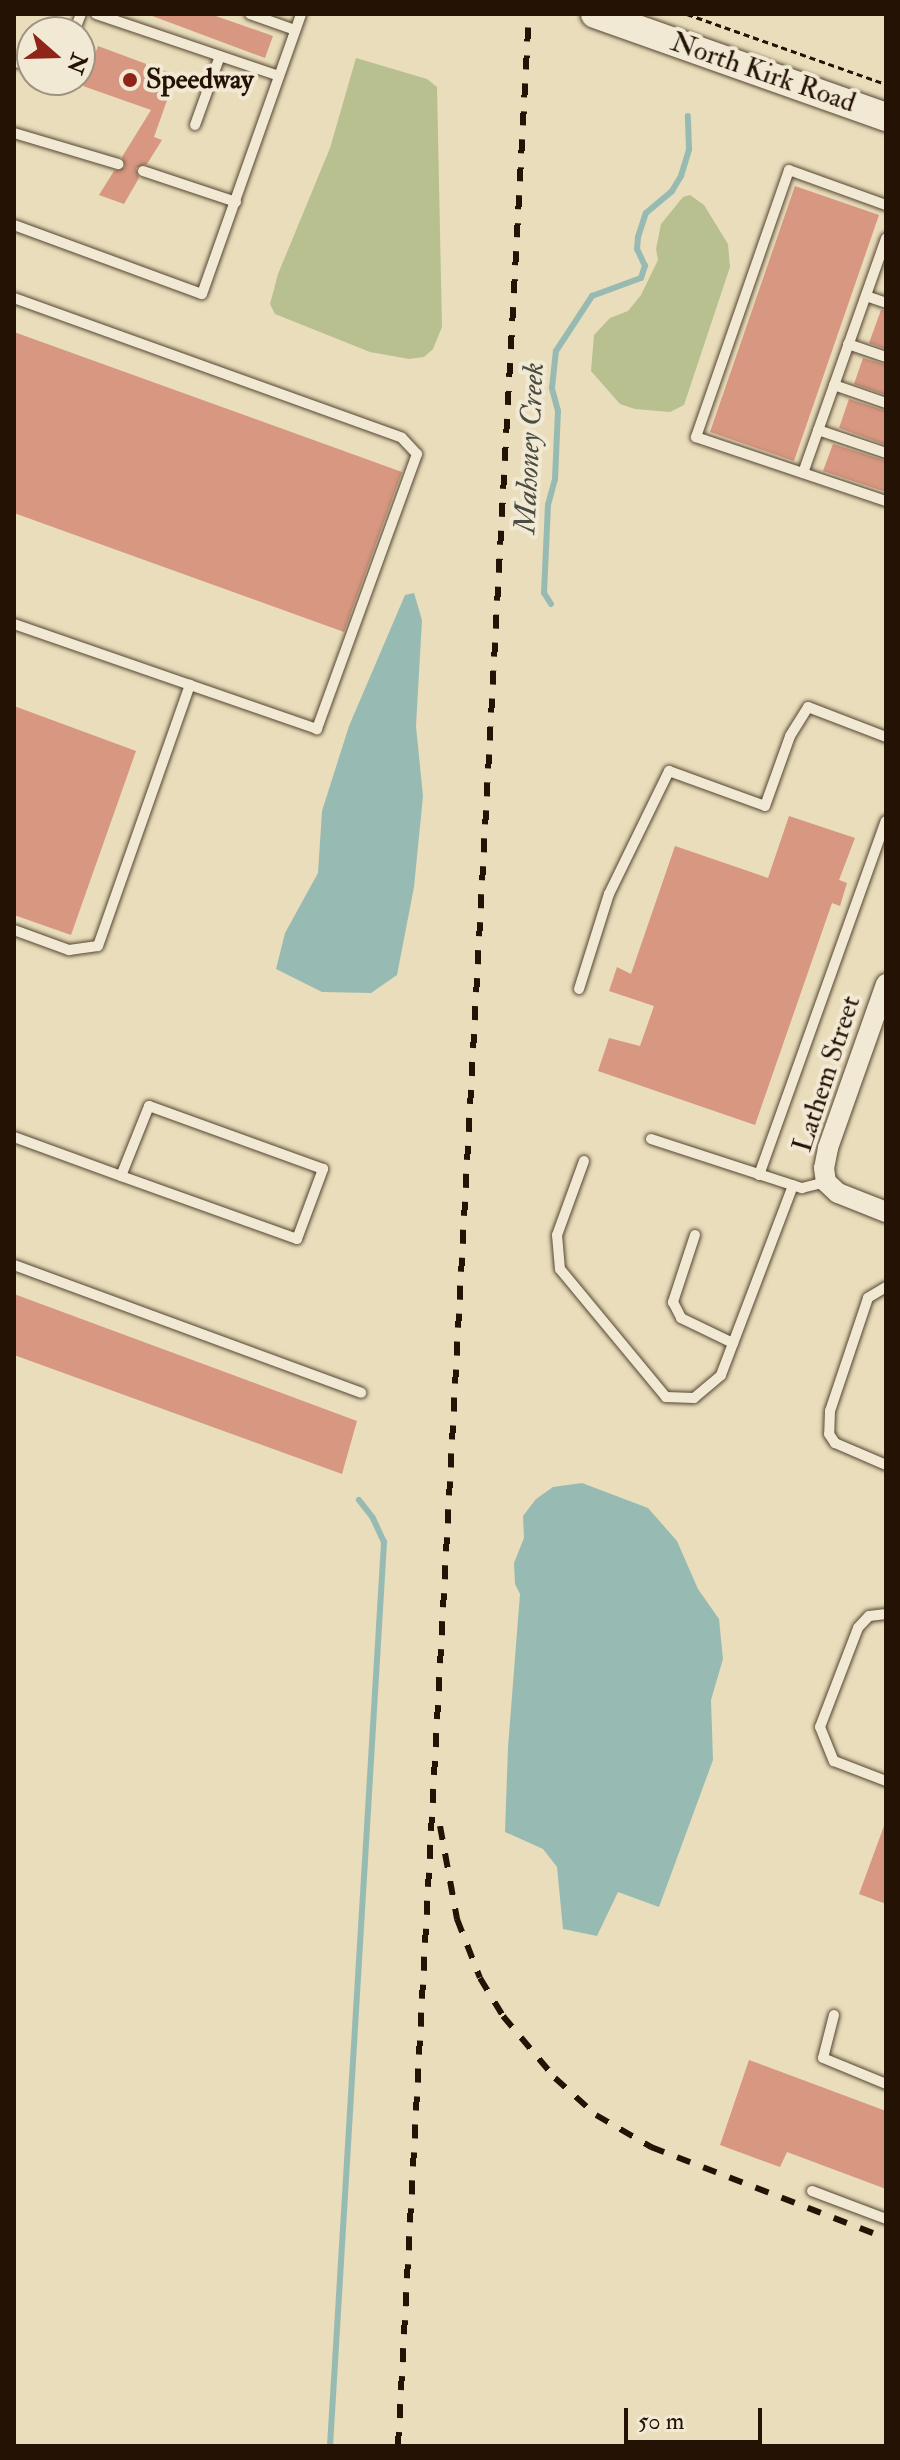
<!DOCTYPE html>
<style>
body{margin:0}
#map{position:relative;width:900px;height:2460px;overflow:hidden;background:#e9ddbb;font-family:"IM FELL Double Pica",serif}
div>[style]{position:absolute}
.green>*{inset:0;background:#b8c08f}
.water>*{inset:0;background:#97bbb3}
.stream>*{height:6px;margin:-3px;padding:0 3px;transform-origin:3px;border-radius:3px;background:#97bbb3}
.building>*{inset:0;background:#d79781}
.path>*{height:3px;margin-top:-1.5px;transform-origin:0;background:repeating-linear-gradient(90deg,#241205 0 6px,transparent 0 10px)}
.roads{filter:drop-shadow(0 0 2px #554532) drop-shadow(0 0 2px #554532)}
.lane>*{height:10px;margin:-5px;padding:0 5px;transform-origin:5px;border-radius:5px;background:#f1e9d3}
.street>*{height:20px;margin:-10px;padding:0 10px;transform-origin:10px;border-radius:10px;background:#f1e9d3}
.secondary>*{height:28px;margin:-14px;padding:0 14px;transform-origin:14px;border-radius:14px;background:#f1e9d3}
.rail>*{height:6px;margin-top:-3px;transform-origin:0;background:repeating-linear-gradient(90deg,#241205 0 14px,transparent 0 28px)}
.dots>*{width:22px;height:22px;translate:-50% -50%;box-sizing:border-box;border:4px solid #f1e9d3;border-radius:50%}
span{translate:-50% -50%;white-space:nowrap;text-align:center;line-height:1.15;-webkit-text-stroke:8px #f1e9d3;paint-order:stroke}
.street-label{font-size:28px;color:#241205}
.poi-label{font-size:28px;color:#241205;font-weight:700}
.left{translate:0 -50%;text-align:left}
.water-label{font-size:30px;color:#4c4d42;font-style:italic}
.frame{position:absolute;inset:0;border:16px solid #241205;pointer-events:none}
.north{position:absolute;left:16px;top:16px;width:80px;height:80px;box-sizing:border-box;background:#f1e9d3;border:2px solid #9f9381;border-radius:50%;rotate:110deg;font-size:22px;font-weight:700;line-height:32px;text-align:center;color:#241205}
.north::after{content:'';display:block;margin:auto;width:28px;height:36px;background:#8f2418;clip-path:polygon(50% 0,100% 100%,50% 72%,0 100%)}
.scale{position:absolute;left:624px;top:2408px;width:138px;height:36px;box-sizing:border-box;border:4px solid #241205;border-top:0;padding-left:10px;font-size:24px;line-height:28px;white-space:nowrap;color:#241205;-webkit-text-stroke:6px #f1e9d3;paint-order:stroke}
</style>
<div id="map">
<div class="green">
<i style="clip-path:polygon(356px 58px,427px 79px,437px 87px,442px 327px,433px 349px,424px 357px,409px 359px,370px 352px,275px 314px,270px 304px,278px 274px,330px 148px)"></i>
<i style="clip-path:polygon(690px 195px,704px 205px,728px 244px,730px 267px,684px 405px,670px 412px,635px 409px,620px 404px,591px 371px,594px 335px,610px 318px,628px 311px,641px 295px,658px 260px,656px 249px,661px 224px,683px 197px)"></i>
</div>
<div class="water">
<i style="clip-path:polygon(414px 593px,422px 620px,416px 726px,423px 796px,414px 887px,397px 975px,371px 993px,322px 992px,276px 969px,285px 933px,318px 873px,322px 811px,349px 726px,405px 595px)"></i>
<i style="clip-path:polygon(582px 1483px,648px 1508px,677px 1541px,698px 1589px,719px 1619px,723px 1659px,711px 1700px,713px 1760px,659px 1907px,618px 1892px,597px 1936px,563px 1929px,557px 1867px,543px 1849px,505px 1832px,508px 1747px,520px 1594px,515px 1584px,514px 1563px,524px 1538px,523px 1516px,536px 1499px,553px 1487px)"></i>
</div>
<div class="stream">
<i style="left:551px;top:604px;width:13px;rotate:-122deg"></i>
<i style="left:544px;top:593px;width:88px;rotate:-87.4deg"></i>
<i style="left:548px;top:505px;width:27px;rotate:-75deg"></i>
<i style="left:555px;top:479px;width:68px;rotate:-87.5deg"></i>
<i style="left:558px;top:411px;width:24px;rotate:-105deg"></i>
<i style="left:552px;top:388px;width:37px;rotate:-84deg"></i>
<i style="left:556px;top:351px;width:66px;rotate:-56.8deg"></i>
<i style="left:592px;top:296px;width:52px;rotate:-20.2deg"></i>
<i style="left:641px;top:278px;width:13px;rotate:-72deg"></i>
<i style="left:645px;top:266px;width:19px;rotate:-115deg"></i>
<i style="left:637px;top:249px;width:12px;rotate:-85deg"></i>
<i style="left:638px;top:237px;width:25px;rotate:-72deg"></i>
<i style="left:646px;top:213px;width:34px;rotate:-40deg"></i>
<i style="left:672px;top:191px;width:17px;rotate:-59deg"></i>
<i style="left:681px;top:176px;width:28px;rotate:-73deg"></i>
<i style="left:689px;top:149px;width:33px;rotate:-92deg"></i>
<i style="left:330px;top:2446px;width:906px;rotate:-86.58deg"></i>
<i style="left:384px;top:1542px;width:26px;rotate:-115deg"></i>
<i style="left:373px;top:1518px;width:23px;rotate:-128deg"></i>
</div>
<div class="building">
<i style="clip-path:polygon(147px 14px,210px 14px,273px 36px,265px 58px)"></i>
<i style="clip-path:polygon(98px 46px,176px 75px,154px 137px,162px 140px,147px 164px,136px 168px,139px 178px,124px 204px,99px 195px,114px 171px,125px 167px,122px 157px,151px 110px,83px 86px)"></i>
<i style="clip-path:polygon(795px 186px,879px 215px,794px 461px,710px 432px)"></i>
<i style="clip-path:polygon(881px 310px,886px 311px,886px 349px,869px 343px)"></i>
<i style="clip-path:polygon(14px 332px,402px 472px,344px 632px,14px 513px)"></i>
<i style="clip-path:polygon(863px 358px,886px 365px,886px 395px,854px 384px)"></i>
<i style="clip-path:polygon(849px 399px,886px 411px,886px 445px,839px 428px)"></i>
<i style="clip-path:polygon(833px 444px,886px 461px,886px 492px,823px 471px)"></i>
<i style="clip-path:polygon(14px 706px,136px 751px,71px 935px,14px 915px)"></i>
<i style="clip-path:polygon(789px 816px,855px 838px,839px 880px,847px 883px,840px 906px,832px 903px,755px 1125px,598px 1071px,609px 1038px,640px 1046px,654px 1006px,609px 991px,617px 967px,631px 974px,675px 846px,768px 878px)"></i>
<i style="clip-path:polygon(14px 1294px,357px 1421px,342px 1474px,14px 1355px)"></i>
<i style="clip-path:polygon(884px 1826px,886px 1826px,886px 1904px,859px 1894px)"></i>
<i style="clip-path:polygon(749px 2060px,886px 2111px,886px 2189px,787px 2152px,780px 2167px,720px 2145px)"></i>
</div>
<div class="path">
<i style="left:687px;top:14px;width:211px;rotate:19.4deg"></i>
</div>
<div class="roads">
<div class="lane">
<i style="left:96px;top:14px;width:193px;rotate:18.7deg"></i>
<i style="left:250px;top:14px;width:48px;rotate:19.6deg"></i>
<i style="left:74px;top:32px;width:19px;rotate:-69deg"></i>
<i style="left:14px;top:62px;width:18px;rotate:9deg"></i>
<i style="left:195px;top:125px;width:73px;rotate:-70.1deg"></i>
<i style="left:14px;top:133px;width:109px;rotate:16.6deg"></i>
<i style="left:143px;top:171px;width:98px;rotate:18.4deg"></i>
<i style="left:886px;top:205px;width:103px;rotate:-160.2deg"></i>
<i style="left:789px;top:170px;width:283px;rotate:109.2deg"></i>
<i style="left:696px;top:437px;width:200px;rotate:18.6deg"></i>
<i style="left:14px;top:225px;width:200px;rotate:20.2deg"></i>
<i style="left:202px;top:294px;width:297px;rotate:-70.5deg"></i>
<i style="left:866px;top:296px;width:21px;rotate:19deg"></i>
<i style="left:14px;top:298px;width:412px;rotate:19.8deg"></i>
<i style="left:402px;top:438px;width:22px;rotate:47deg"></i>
<i style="left:417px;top:454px;width:293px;rotate:110deg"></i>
<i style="left:317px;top:729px;width:321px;rotate:-160.9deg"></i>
<i style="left:848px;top:344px;width:40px;rotate:18.9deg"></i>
<i style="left:834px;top:385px;width:55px;rotate:19.1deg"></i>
<i style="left:818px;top:430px;width:72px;rotate:18.7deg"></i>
<i style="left:803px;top:473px;width:249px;rotate:-70.5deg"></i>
<i style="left:14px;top:930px;width:59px;rotate:20deg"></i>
<i style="left:69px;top:950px;width:29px;rotate:-8deg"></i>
<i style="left:98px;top:946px;width:277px;rotate:-70.6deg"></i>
<i style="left:579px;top:989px;width:100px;rotate:-72.5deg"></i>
<i style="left:609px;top:894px;width:137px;rotate:-64deg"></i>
<i style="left:669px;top:771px;width:102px;rotate:20deg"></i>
<i style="left:765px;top:806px;width:74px;rotate:-70.3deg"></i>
<i style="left:790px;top:736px;width:34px;rotate:-58deg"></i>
<i style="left:808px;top:707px;width:84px;rotate:21deg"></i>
<i style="left:14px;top:1137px;width:114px;rotate:20deg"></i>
<i style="left:121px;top:1176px;width:187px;rotate:19.7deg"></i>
<i style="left:297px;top:1239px;width:75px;rotate:-69.6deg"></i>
<i style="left:323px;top:1169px;width:185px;rotate:-160.1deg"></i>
<i style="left:149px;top:1106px;width:75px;rotate:111.8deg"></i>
<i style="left:651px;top:1139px;width:159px;rotate:18deg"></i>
<i style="left:802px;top:1188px;width:25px;rotate:-14deg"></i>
<i style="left:584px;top:1161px;width:79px;rotate:110deg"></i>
<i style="left:557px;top:1235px;width:34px;rotate:85deg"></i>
<i style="left:560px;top:1269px;width:166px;rotate:50.4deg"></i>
<i style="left:666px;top:1397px;width:28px;rotate:2deg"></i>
<i style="left:694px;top:1398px;width:35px;rotate:-40deg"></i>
<i style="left:721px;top:1375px;width:203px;rotate:-69.2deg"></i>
<i style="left:759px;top:1175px;width:376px;rotate:-70.3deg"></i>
<i style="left:695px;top:1235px;width:71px;rotate:108.2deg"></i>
<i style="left:673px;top:1302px;width:18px;rotate:63deg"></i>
<i style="left:681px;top:1318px;width:58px;rotate:25.7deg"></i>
<i style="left:14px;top:1265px;width:370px;rotate:20.2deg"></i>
<i style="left:886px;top:1287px;width:21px;rotate:149deg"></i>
<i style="left:868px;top:1298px;width:119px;rotate:108.6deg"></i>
<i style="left:830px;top:1411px;width:23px;rotate:92deg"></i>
<i style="left:829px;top:1434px;width:11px;rotate:56deg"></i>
<i style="left:835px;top:1443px;width:56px;rotate:23.3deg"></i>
<i style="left:886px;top:1614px;width:17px;rotate:173deg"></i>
<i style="left:869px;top:1616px;width:16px;rotate:133deg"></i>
<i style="left:858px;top:1628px;width:106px;rotate:111deg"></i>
<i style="left:820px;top:1727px;width:37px;rotate:68deg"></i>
<i style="left:834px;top:1761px;width:56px;rotate:21deg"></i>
<i style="left:834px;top:2015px;width:44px;rotate:104.3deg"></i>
<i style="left:823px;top:2058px;width:68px;rotate:22.4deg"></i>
<i style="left:812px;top:2191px;width:79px;rotate:20.7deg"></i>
</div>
<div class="street">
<i style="left:886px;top:984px;width:174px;rotate:109.5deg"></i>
<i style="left:828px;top:1148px;width:20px;rotate:101deg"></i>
<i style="left:824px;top:1168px;width:14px;rotate:82deg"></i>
<i style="left:826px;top:1182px;width:16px;rotate:43deg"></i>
<i style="left:838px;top:1193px;width:52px;rotate:21.6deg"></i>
</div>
<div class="secondary">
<i style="left:595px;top:14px;width:309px;rotate:19.5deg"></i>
</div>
</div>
<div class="rail">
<i style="left:440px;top:1826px;width:95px;rotate:79.6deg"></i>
<i style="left:457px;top:1919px;width:63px;rotate:68.7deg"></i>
<i style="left:480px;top:1978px;width:44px;rotate:58.8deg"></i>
<i style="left:503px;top:2016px;width:81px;rotate:50deg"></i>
<i style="left:555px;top:2078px;width:55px;rotate:42.1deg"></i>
<i style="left:596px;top:2115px;width:64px;rotate:30.2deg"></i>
<i style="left:651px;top:2147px;width:252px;rotate:21.2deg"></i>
<i style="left:398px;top:2446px;width:2436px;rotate:-86.92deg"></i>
</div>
<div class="dots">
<i style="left:130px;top:80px;background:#8f2418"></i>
</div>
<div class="street-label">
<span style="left:763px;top:73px;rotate:19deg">North Kirk Road</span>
<span style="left:827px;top:1074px;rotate:-72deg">Lathem Street</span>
</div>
<div class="poi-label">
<span class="left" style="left:146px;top:80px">Speedway</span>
</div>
<div class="water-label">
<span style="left:530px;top:448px;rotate:-87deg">Mahoney Creek</span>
</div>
<div class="frame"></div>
<div class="north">N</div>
<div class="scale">50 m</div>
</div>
